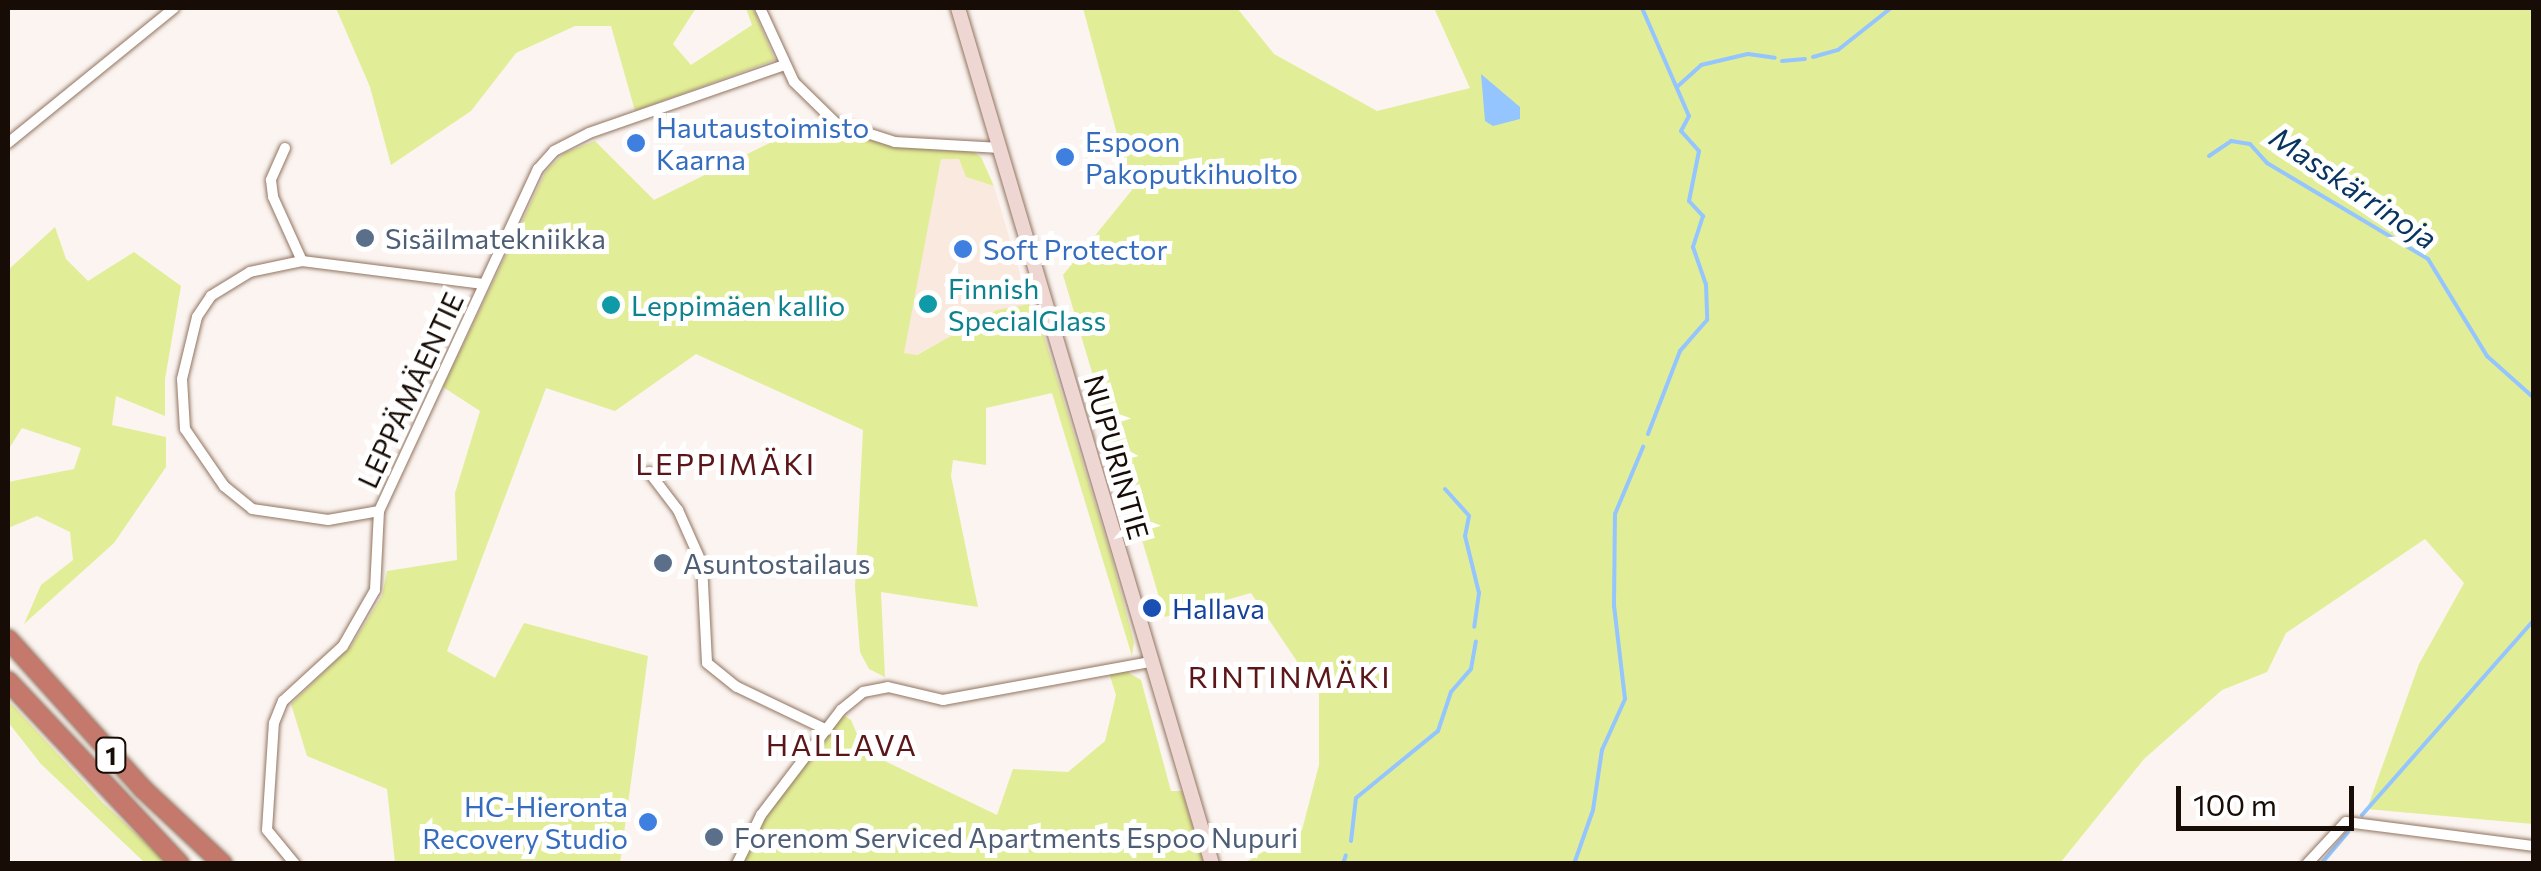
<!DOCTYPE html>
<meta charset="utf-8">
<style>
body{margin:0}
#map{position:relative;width:2541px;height:871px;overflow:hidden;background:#fbf4f0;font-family:Commissioner,sans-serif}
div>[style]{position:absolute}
.built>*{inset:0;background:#fae9df}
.green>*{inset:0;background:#e2ee97}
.water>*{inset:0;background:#94c5fe}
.stream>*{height:4px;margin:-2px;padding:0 2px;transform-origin:2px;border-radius:2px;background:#94c5fe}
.roads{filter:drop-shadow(0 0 2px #927460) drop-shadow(0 0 2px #927460)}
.street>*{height:10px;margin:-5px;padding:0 5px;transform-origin:5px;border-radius:5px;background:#fff}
.secondary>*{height:14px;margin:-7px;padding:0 7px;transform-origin:7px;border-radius:7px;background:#eed6d3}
.highway>*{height:18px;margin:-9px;padding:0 9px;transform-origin:9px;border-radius:9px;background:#c5786c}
.dots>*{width:28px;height:28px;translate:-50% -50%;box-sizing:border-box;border:5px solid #fff;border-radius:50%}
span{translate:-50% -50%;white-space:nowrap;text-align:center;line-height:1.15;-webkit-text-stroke:10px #fff;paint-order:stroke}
.shield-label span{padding:2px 8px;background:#fff;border:2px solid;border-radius:8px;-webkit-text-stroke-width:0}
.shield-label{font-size:25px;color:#180d06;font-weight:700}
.shop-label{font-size:28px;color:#366cbe}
.left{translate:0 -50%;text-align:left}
.right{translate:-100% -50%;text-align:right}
.service-label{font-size:28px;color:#4e5e75}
.culture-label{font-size:28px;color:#0d838f}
.street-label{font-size:28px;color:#180d06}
.transit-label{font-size:28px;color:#164399}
.water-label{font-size:30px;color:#083460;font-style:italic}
.neighbourhood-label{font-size:30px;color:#5b161a;letter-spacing:2.5px}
.frame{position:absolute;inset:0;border:10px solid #180d06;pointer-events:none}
.scale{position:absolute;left:2176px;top:786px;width:178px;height:45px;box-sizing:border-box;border:5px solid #180d06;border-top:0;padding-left:12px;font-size:30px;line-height:35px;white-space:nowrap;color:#180d06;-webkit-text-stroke:8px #fff;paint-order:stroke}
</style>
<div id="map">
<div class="built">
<i style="clip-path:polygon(941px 159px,959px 159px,966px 177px,994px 186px,1029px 304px,997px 311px,916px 355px,903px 353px)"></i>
</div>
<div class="green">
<i style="clip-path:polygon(336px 8px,696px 8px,673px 44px,691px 65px,752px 25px,746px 8px,753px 8px,775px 60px,635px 111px,611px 26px,575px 26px,516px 53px,471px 111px,391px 165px,370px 87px)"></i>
<i style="clip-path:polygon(1083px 8px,1237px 8px,1274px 54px,1377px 111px,1470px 88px,1434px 8px,2533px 8px,2533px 824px,2367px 809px,2419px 664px,2464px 583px,2425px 539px,2286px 633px,2267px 672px,2222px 690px,2144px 759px,2060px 863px,1244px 863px,1302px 830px,1319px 765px,1319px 694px,1251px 593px,1165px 617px,1063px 275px,1132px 190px)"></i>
<i style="clip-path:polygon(816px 120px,899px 147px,972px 151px,981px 157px,994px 186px,966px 177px,959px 159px,941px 159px,904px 353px,917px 355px,997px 310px,1029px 304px,1037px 313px,1112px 559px,1134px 642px,1132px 656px,1052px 393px,986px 408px,986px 465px,953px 460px,951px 476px,978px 607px,881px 592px,885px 677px,869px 669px,860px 652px,855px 587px,863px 430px,696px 354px,615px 411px,546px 388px,447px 651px,495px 678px,524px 623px,648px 656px,620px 863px,395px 863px,387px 789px,307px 756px,291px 704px,351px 646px,382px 596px,387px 571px,457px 560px,455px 493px,480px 411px,443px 387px,546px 171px,564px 153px,595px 141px,654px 200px)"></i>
<i style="clip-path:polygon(55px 227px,66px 259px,88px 281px,134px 252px,181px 286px,165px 379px,165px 416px,116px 396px,112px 425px,166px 437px,166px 467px,114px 543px,24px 624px,41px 585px,73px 560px,70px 532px,37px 516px,8px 528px,8px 482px,74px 469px,81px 448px,22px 428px,8px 450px,8px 270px)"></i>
<i style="clip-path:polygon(1126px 671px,1141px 680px,1171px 791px,1182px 791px,1204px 863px,742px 864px,753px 835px,841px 714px,851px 720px,864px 751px,997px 815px,1013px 769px,1068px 772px,1105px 741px,1116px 695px,1109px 673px)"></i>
<i style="clip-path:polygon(8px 700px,103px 803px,168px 863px,145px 863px,41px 764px,8px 722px)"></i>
</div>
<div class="water">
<i style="clip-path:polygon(1481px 74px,1520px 107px,1520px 119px,1493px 126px,1485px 121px)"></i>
</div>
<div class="stream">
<i style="left:1642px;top:8px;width:118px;rotate:66.5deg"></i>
<i style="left:1689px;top:116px;width:17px;rotate:118deg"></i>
<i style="left:1681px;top:131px;width:27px;rotate:48deg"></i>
<i style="left:1699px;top:151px;width:51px;rotate:101.3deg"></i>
<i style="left:1689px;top:201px;width:21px;rotate:47deg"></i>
<i style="left:1703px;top:216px;width:33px;rotate:108deg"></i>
<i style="left:1693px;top:247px;width:39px;rotate:71deg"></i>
<i style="left:1706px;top:284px;width:36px;rotate:88deg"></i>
<i style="left:1707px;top:320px;width:41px;rotate:131.1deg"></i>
<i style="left:1680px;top:351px;width:89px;rotate:111.1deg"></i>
<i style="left:1813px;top:57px;width:26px;rotate:-16deg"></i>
<i style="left:1838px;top:50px;width:68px;rotate:-38.4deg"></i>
<i style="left:1782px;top:61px;width:23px;rotate:-5deg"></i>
<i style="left:1678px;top:86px;width:31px;rotate:-42deg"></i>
<i style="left:1701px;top:65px;width:48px;rotate:-13.2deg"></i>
<i style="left:1748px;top:54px;width:27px;rotate:8deg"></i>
<i style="left:2209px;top:156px;width:27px;rotate:-34deg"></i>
<i style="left:2231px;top:141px;width:19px;rotate:9deg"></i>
<i style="left:2250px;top:144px;width:25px;rotate:48deg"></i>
<i style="left:2267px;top:163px;width:187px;rotate:30.8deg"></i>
<i style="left:2428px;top:259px;width:114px;rotate:58.7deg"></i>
<i style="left:2487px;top:356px;width:63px;rotate:41.8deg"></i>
<i style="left:1445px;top:489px;width:36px;rotate:48deg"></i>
<i style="left:1469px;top:516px;width:20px;rotate:101deg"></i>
<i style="left:1465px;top:536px;width:59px;rotate:76.2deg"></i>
<i style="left:1479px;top:593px;width:34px;rotate:98deg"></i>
<i style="left:2362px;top:815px;width:260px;rotate:-48.6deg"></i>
<i style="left:1351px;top:841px;width:43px;rotate:-83.4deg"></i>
<i style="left:1356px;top:798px;width:106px;rotate:-39.3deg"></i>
<i style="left:1438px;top:731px;width:41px;rotate:-71.6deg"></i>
<i style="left:1451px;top:692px;width:30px;rotate:-49deg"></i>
<i style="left:1471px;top:669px;width:28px;rotate:-80deg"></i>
<i style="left:1343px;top:864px;width:9px;rotate:-72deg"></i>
<i style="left:1574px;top:864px;width:57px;rotate:-70.6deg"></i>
<i style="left:1593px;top:810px;width:61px;rotate:-81.5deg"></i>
<i style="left:1602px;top:750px;width:56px;rotate:-65.7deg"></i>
<i style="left:1625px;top:699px;width:94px;rotate:-96.7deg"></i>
<i style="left:1614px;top:606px;width:92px;rotate:-89.4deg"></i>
<i style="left:1615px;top:514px;width:73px;rotate:-67.3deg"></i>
<i style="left:2321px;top:864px;width:42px;rotate:-49.8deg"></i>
</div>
<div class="roads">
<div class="street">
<i style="left:760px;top:8px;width:81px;rotate:65.3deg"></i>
<i style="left:794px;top:82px;width:59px;rotate:44.3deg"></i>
<i style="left:836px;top:123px;width:62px;rotate:17.9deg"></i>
<i style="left:895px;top:142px;width:105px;rotate:3.3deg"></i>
<i style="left:8px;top:143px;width:214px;rotate:-39.1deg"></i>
<i style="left:285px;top:148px;width:35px;rotate:114deg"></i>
<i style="left:271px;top:180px;width:17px;rotate:83deg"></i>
<i style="left:273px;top:197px;width:70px;rotate:65.6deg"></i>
<i style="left:302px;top:261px;width:183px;rotate:7.2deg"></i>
<i style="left:302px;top:261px;width:53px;rotate:168.1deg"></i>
<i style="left:250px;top:272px;width:46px;rotate:148.4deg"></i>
<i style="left:211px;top:296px;width:25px;rotate:124deg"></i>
<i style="left:197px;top:317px;width:64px;rotate:103.6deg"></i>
<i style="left:182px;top:379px;width:50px;rotate:86.6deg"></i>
<i style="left:185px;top:429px;width:69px;rotate:55.6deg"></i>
<i style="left:224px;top:486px;width:36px;rotate:39deg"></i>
<i style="left:252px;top:509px;width:77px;rotate:8.2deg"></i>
<i style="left:328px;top:520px;width:52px;rotate:-10deg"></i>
<i style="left:649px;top:472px;width:48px;rotate:52.7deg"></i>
<i style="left:678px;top:510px;width:59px;rotate:66deg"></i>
<i style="left:702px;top:564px;width:99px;rotate:87.1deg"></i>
<i style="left:707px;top:663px;width:38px;rotate:39deg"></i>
<i style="left:737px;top:687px;width:100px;rotate:25.5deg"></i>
<i style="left:295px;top:864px;width:44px;rotate:-129.5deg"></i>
<i style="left:267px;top:830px;width:107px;rotate:-86.3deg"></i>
<i style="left:274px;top:723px;width:24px;rotate:-68deg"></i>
<i style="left:283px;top:701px;width:81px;rotate:-42.5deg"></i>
<i style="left:343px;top:646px;width:64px;rotate:-60.3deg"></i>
<i style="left:375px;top:590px;width:79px;rotate:-87.1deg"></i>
<i style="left:379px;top:511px;width:377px;rotate:-65.1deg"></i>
<i style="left:538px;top:169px;width:24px;rotate:-48deg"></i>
<i style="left:554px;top:151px;width:39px;rotate:-27deg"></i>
<i style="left:589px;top:133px;width:207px;rotate:-19.2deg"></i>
<i style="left:737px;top:864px;width:55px;rotate:-63.9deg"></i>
<i style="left:761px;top:815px;width:132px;rotate:-52.7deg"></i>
<i style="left:841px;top:710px;width:28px;rotate:-39deg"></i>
<i style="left:863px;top:692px;width:25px;rotate:-11deg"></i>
<i style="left:888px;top:687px;width:57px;rotate:13.3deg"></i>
<i style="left:943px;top:700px;width:211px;rotate:-10.4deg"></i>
<i style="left:2307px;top:864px;width:57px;rotate:-47.1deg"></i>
<i style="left:2346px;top:822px;width:190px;rotate:7.3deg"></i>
</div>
<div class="secondary">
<i style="left:958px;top:8px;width:893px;rotate:73.47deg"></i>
</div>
<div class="highway">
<i style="left:8px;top:639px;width:200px;rotate:48deg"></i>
<i style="left:142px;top:788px;width:111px;rotate:43.2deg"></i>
<i style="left:8px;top:681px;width:251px;rotate:46.8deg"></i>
</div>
</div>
<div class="dots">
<i style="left:636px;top:143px;background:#3f7fe0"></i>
<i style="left:1065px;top:157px;background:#3f7fe0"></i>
<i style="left:365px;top:238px;background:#5c6f8a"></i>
<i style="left:963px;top:249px;background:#3f7fe0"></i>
<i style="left:928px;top:304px;background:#0f9aa8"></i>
<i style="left:611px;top:305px;background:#0f9aa8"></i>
<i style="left:663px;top:563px;background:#5c6f8a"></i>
<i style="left:1152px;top:608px;background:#1a4fb4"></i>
<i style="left:648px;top:822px;background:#3f7fe0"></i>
<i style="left:714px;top:837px;background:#5c6f8a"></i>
</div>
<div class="shield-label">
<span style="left:111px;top:755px">1</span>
</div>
<div class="shop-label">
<span class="left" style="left:656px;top:143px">Hautaustoimisto<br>Kaarna</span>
<span class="left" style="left:1085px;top:157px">Espoon<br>Pakoputkihuolto</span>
<span class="left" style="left:983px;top:249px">Soft Protector</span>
<span class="right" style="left:628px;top:822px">HC-Hieronta<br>Recovery Studio</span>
</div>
<div class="service-label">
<span class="left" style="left:385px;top:238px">Sisäilmatekniikka</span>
<span class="left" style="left:683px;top:563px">Asuntostailaus</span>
<span class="left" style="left:734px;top:837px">Forenom Serviced Apartments Espoo Nupuri</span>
</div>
<div class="culture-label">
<span class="left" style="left:948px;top:304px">Finnish<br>SpecialGlass</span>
<span class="left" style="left:631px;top:305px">Leppimäen kallio</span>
</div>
<div class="street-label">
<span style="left:410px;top:390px;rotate:-65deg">LEPPÄMÄENTIE</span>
<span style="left:1117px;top:457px;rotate:74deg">NUPURINTIE</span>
</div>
<div class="transit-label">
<span class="left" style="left:1172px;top:608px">Hallava</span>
</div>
<div class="water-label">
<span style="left:2354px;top:187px;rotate:34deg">Masskärrinoja</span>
</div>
<div class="neighbourhood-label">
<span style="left:726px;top:463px">LEPPIMÄKI</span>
<span style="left:1290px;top:676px">RINTINMÄKI</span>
<span style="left:842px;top:744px">HALLAVA</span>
</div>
<div class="frame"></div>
<div class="scale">100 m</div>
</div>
